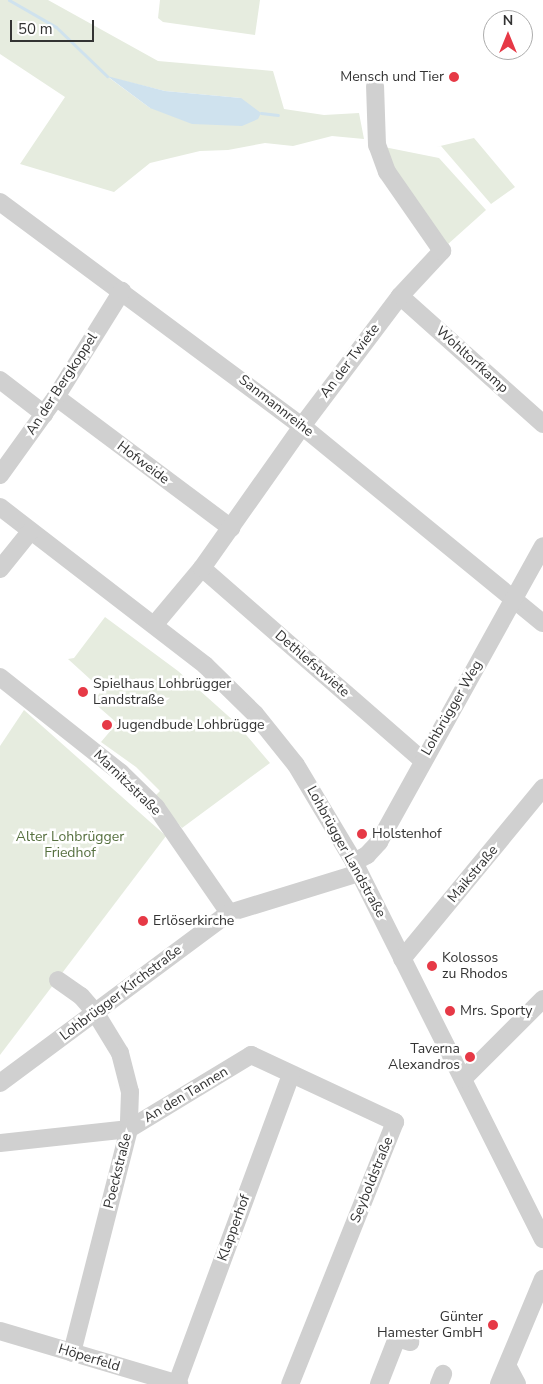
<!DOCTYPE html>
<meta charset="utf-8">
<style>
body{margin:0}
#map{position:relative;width:543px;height:1384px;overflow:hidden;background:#fff;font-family:"Nunito Sans",sans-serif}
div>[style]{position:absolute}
.green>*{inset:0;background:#e6ecdf}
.water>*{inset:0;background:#cfe2ee}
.stream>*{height:3px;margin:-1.5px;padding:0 1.5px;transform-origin:1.5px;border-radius:1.5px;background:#cfe2ee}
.minor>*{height:18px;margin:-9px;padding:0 9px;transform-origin:9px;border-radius:9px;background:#d0d0d0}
.dots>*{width:14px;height:14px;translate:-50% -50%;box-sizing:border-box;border:2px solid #fff;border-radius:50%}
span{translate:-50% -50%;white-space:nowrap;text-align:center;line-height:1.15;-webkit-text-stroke:5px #fff;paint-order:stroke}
.poi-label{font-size:14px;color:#333}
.right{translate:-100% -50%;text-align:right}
.left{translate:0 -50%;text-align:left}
.street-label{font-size:14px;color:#333}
.park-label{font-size:14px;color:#56703f}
.north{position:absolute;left:483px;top:10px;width:50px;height:50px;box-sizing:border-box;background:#fff;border:1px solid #adadad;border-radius:50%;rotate:0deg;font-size:14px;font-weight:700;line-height:20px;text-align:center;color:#333}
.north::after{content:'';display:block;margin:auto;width:18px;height:22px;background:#e63946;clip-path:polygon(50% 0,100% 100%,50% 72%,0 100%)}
.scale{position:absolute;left:10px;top:20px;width:84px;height:22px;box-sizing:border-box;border:2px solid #333;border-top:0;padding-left:6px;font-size:15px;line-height:18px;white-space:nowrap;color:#333;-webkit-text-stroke:4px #fff;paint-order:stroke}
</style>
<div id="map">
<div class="green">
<i style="clip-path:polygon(evenodd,0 0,48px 0,158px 61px,273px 71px,284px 109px,324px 115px,359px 113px,364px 139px,332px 136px,293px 146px,265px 143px,228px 150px,200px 151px,150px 163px,114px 192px,20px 164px,65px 97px,0 54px,0 0,108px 77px,165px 91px,241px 98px,150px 108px,108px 77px)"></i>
<i style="clip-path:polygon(160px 0,260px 0,255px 35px,163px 22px,158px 18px)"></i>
<i style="clip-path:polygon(474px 138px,515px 187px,491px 204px,441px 146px,436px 147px)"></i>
<i style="clip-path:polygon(384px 147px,439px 158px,486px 210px,447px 245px,395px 171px)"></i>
<i style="clip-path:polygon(105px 617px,178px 671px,236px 723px,270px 763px,182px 828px,155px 796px,160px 791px,136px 767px,101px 742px,117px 723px,93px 702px,102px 690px,68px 659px,74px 658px)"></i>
<i style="clip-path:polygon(24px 710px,166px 836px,0 1055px,0 746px)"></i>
</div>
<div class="water">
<i style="clip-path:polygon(107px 76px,165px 91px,241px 98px,261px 113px,258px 119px,242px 126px,192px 124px,150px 108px)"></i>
</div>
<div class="stream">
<i style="left:9px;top:0;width:54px;rotate:29.9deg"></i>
<i style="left:56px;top:27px;width:71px;rotate:43.9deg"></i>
<i style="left:261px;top:113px;width:17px;rotate:7deg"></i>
</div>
<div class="minor">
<i style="left:0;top:202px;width:376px;rotate:36.6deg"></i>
<i style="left:302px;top:426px;width:311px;rotate:39.3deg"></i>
<i style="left:400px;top:296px;width:192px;rotate:41.8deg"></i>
<i style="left:0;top:380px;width:56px;rotate:37.7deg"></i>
<i style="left:56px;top:397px;width:219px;rotate:36.8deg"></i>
<i style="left:0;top:475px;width:96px;rotate:-54.3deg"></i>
<i style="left:56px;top:397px;width:125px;rotate:-58.1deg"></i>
<i style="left:0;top:507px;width:259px;rotate:37.6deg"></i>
<i style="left:205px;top:665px;width:70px;rotate:44.4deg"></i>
<i style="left:255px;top:714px;width:65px;rotate:51.2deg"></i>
<i style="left:296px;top:765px;width:113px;rotate:59.1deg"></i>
<i style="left:354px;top:862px;width:422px;rotate:63.4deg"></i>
<i style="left:202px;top:568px;width:292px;rotate:41.1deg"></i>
<i style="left:0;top:569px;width:48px;rotate:-51deg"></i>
<i style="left:155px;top:624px;width:73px;rotate:-50deg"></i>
<i style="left:202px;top:568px;width:174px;rotate:-54.8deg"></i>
<i style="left:302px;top:426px;width:163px;rotate:-53deg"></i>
<i style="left:400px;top:296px;width:62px;rotate:-47deg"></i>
<i style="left:442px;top:251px;width:96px;rotate:-124.8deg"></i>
<i style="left:387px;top:172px;width:29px;rotate:-110deg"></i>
<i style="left:377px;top:145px;width:59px;rotate:-91.9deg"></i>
<i style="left:0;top:677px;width:154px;rotate:38.4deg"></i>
<i style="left:121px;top:773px;width:49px;rotate:44.2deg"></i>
<i style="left:156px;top:807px;width:129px;rotate:55.4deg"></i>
<i style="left:354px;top:862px;width:15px;rotate:-28deg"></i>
<i style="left:367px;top:855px;width:18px;rotate:-47deg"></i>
<i style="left:379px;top:842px;width:338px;rotate:-61deg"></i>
<i style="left:402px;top:959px;width:222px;rotate:-50.5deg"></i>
<i style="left:58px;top:980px;width:28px;rotate:35deg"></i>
<i style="left:81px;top:996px;width:21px;rotate:49deg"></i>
<i style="left:95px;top:1012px;width:48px;rotate:58.6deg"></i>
<i style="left:120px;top:1053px;width:40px;rotate:75.6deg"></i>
<i style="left:130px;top:1092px;width:37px;rotate:92deg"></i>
<i style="left:129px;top:1129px;width:231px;rotate:104.3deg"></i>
<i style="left:463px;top:1079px;width:113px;rotate:-45deg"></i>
<i style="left:0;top:1083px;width:285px;rotate:-36.6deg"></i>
<i style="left:229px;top:913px;width:136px;rotate:-17.1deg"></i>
<i style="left:0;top:1143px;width:130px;rotate:-6.2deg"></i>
<i style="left:129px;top:1129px;width:143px;rotate:-31.2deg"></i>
<i style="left:251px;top:1055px;width:159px;rotate:25deg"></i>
<i style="left:395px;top:1122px;width:282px;rotate:111.8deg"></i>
<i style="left:0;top:1331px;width:187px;rotate:16.5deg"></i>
<i style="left:508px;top:1367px;width:19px;rotate:62deg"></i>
<i style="left:177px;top:1383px;width:329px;rotate:-69.7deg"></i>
<i style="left:379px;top:1384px;width:49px;rotate:-68.6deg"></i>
<i style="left:397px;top:1338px;width:14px;rotate:17deg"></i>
<i style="left:439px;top:1384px;width:11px;rotate:-68deg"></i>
<i style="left:499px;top:1384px;width:114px;rotate:-67.3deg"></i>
</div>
<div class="dots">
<i style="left:454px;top:77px;background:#e63946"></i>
<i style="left:83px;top:692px;background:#e63946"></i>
<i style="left:107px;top:725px;background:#e63946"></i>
<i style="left:362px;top:834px;background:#e63946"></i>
<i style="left:143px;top:921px;background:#e63946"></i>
<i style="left:432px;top:966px;background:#e63946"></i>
<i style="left:450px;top:1011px;background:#e63946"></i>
<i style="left:470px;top:1057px;background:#e63946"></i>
<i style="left:493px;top:1325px;background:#e63946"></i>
</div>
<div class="poi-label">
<span class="right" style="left:444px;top:77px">Mensch und Tier</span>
<span class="left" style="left:93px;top:692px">Spielhaus Lohbrügger<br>Landstraße</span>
<span class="left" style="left:117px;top:725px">Jugendbude Lohbrügge</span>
<span class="left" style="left:372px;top:834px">Holstenhof</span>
<span class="left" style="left:153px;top:921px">Erlöserkirche</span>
<span class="left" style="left:442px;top:966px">Kolossos<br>zu Rhodos</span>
<span class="left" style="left:460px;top:1011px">Mrs. Sporty</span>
<span class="right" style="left:460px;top:1057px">Taverna<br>Alexandros</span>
<span class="right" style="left:483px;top:1325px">Günter<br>Hamester GmbH</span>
</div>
<div class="street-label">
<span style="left:472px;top:360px;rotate:42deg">Wohltorfkamp</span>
<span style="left:350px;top:361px;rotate:-53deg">An der Twiete</span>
<span style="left:62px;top:384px;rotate:-57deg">An der Bergkoppel</span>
<span style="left:276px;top:406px;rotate:38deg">Sanmannreihe</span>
<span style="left:143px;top:463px;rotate:37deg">Hofweide</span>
<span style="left:312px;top:664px;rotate:41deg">Dethlefstwiete</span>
<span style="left:452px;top:708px;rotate:-60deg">Lohbrügger Weg</span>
<span style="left:127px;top:783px;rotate:44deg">Marnitzstraße</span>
<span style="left:346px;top:852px;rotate:61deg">Lohbrügger Landstraße</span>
<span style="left:473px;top:874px;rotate:-50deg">Maikstraße</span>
<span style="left:121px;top:993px;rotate:-37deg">Lohbrügger Kirchstraße</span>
<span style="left:186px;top:1095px;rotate:-31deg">An den Tannen</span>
<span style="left:118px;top:1171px;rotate:-76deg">Poeckstraße</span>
<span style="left:372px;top:1180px;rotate:-68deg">Seyboldstraße</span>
<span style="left:234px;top:1228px;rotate:-70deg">Klapperhof</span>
<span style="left:89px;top:1358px;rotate:17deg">Höperfeld</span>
</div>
<div class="park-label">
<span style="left:70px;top:845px">Alter Lohbrügger<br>Friedhof</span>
</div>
<div class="north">N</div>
<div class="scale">50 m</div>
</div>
